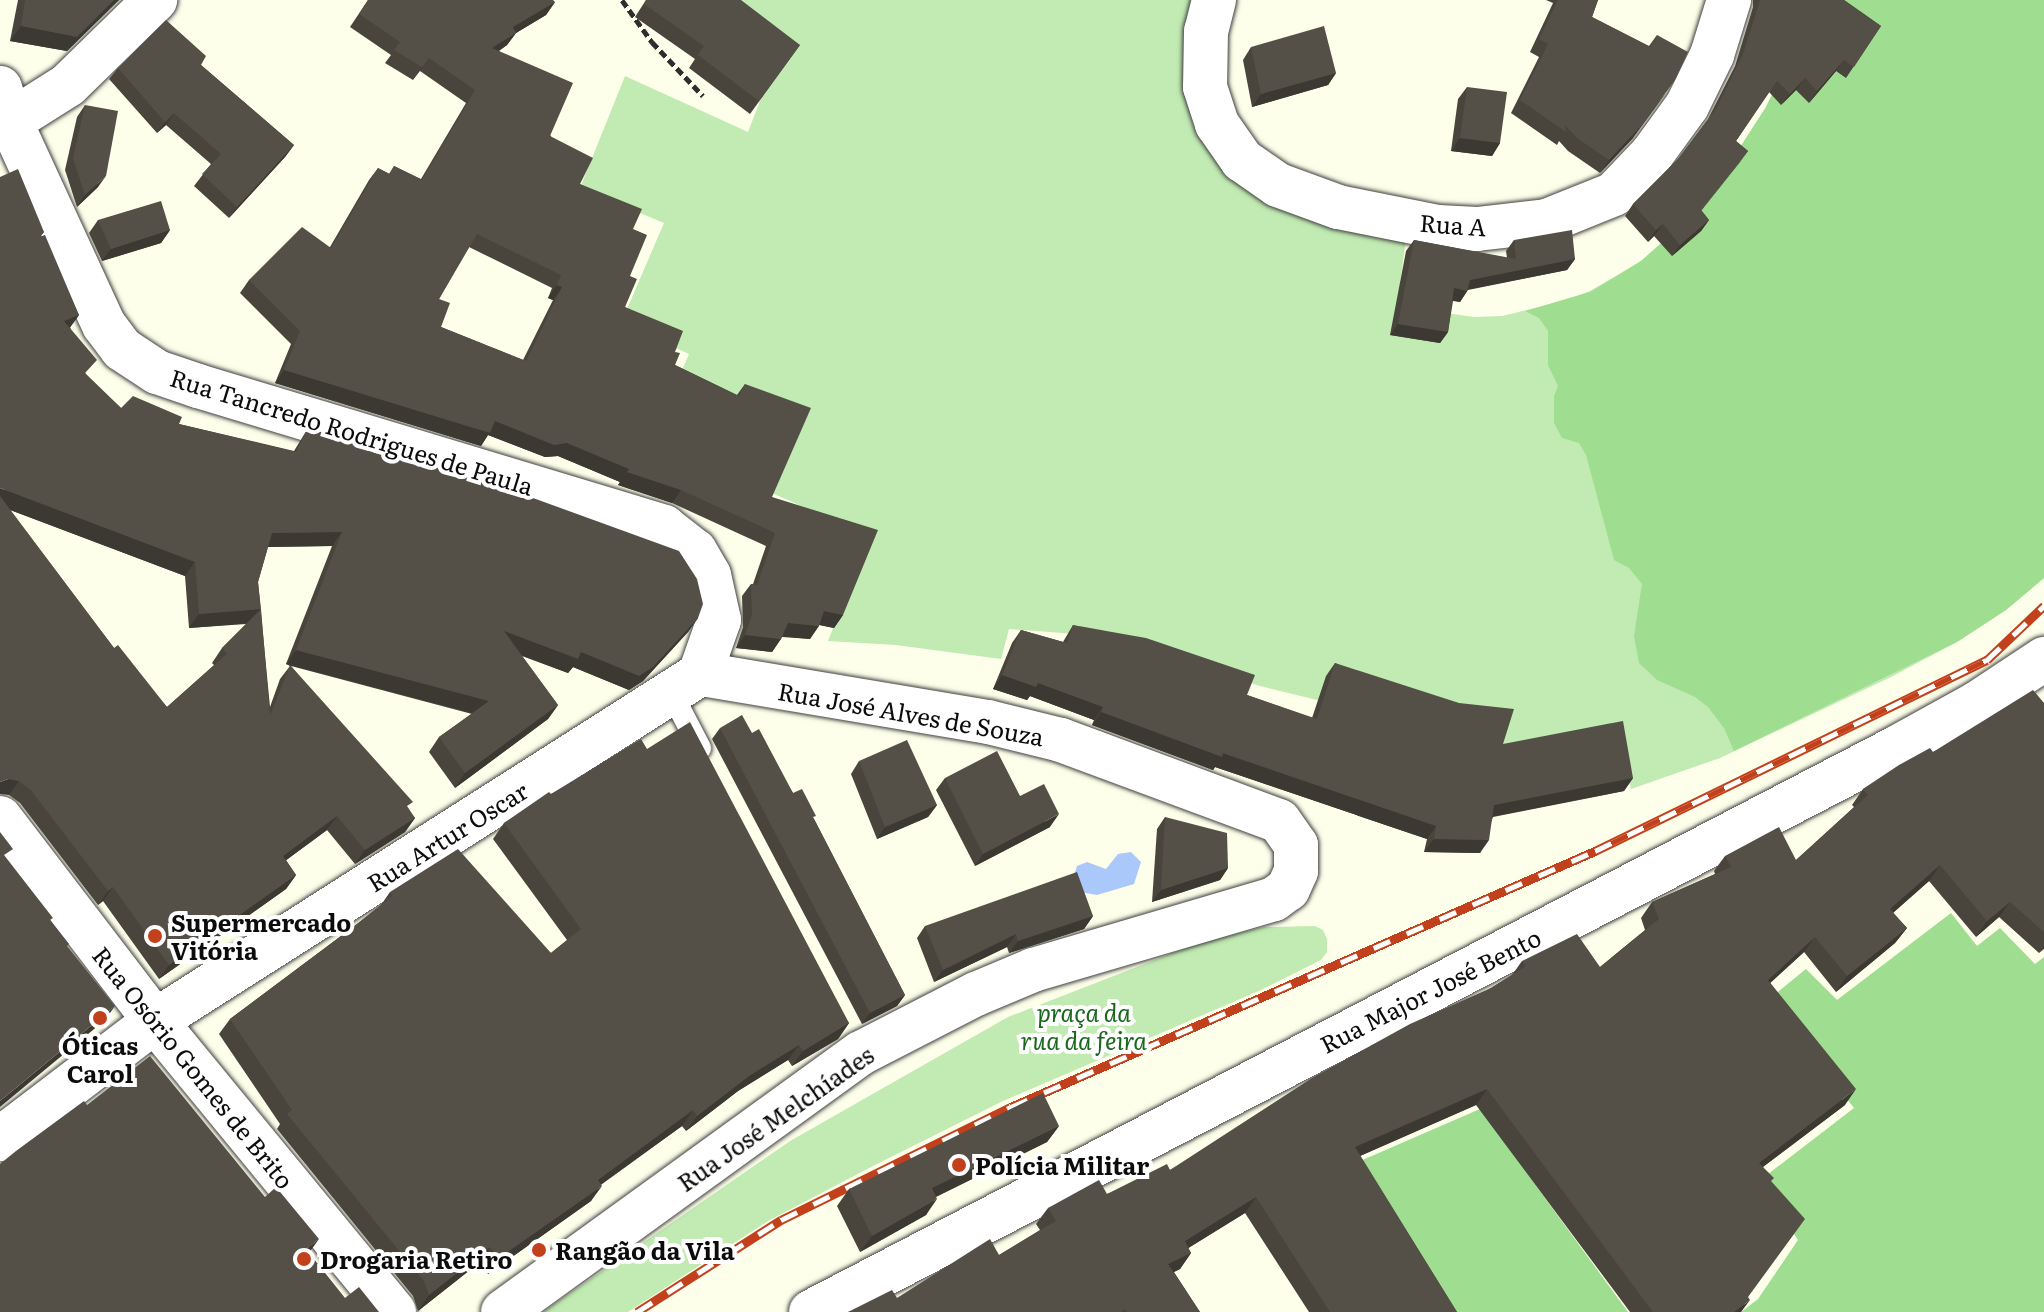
<!DOCTYPE html>
<meta charset="utf-8">
<style>
body{margin:0}
#map{position:relative;width:2044px;height:1312px;overflow:hidden;background:#feffea;font-family:Literata,serif}
div>[style]{position:absolute}
.green>*{inset:0;background:#c1ebb2}
.forest>*{inset:0;background:#9fdd90}
.water>*{inset:0;background:#abc8fa}
.path>*{height:5px;margin-top:-2.5px;transform-origin:0;background:repeating-linear-gradient(90deg,#2e2e2e 0 8px,transparent 0 12px)}
.roads{filter:drop-shadow(0 0 2px #3f3f3f) drop-shadow(0 0 2px #3f3f3f)}
.service>*{height:22px;margin:-11px;padding:0 11px;transform-origin:11px;border-radius:11px;background:#fff}
.minor>*{height:44px;margin:-22px;padding:0 22px;transform-origin:22px;border-radius:22px;background:#fff}
.tertiary>*{height:44px;margin:-22px;padding:0 22px;transform-origin:22px;border-radius:22px;background:#fff}
.rail>*{height:9px;margin-top:-4.5px;transform-origin:0;background:repeating-linear-gradient(90deg,#fff 0 18px,#c3401c 0 36px);box-sizing:border-box;border-block:2px solid #c3401c}
.wall>*{inset:0;background:#49453d}
.shaded-wall>*{inset:0;background:#3c3832}
.building>*{inset:0;background:#555047}
.dots>*{width:22px;height:22px;translate:-50% -50%;box-sizing:border-box;border:4px solid #fff;border-radius:50%}
span{translate:-50% -50%;white-space:nowrap;text-align:center;line-height:1.15;-webkit-text-stroke:8px #fff;paint-order:stroke}
.street-label{font-size:24px;color:#0c0c0c}
.poi-label{font-size:24px;color:#0c0c0c;font-weight:700}
.left{translate:0 -50%;text-align:left}
.park-label{font-size:24px;color:#19661d;font-style:italic}
</style>
<div id="map">
<div class="green">
<i style="clip-path:polygon(740px 0,1196px 0,1194px 107px,1406px 239px,1397px 306px,1474px 317px,1502px 316px,1561px 302px,1590px 291px,1641px 261px,1701px 208px,1766px 107px,1783px 72px,2044px 0,2044px 578px,2006px 610px,1957px 642px,1891px 677px,1720px 758px,1631px 789px,1615px 729px,1505px 746px,1260px 686px,1178px 659px,1076px 634px,1009px 629px,1001px 659px,896px 645px,828px 641px,869px 536px,652px 440px,689px 354px,621px 323px,664px 223px,580px 188px,625px 76px,748px 132px,785px 36px)"></i>
<i style="clip-path:polygon(1315px 926px,1323px 930px,1327px 939px,1327px 952px,1321px 960px,1261px 990px,1003px 1101px,875px 1165px,768px 1221px,628px 1312px,543px 1312px,790px 1141px,1008px 1017px,1201px 942px,1264px 927px)"></i>
</div>
<div class="forest">
<i style="clip-path:polygon(1803px 0,2044px 0,2044px 578px,2006px 610px,1957px 642px,1734px 751px,1724px 728px,1708px 707px,1695px 697px,1657px 680px,1639px 663px,1634px 636px,1642px 584px,1629px 568px,1614px 560px,1586px 455px,1579px 443px,1562px 438px,1554px 423px,1554px 396px,1558px 386px,1548px 365px,1548px 331px,1539px 318px,1525px 311px,1590px 292px,1617px 276px,1641px 261px,1701px 208px,1766px 107px,1783px 72px)"></i>
<i style="clip-path:polygon(1951px 913px,1977px 946px,2000px 928px,2035px 964px,2044px 957px,2044px 1312px,1741px 1312px,1758px 1299px,1798px 1240px,1759px 1181px,1854px 1108px,1768px 1000px,1806px 969px,1837px 1000px)"></i>
<i style="clip-path:polygon(1480px 1109px,1628px 1312px,1445px 1312px,1351px 1165px)"></i>
</div>
<div class="water">
<i style="clip-path:polygon(1131px 852px,1141px 862px,1134px 884px,1097px 895px,1080px 892px,1073px 878px,1077px 866px,1087px 862px,1106px 869px,1118px 854px)"></i>
</div>
<div class="path">
<i style="left:622px;top:0;width:52px;rotate:54.5deg"></i>
<i style="left:652px;top:42px;width:74px;rotate:46.6deg"></i>
</div>
<div class="roads">
<div class="service">
<i style="left:672px;top:694px;width:61px;rotate:62.6deg"></i>
</div>
<div class="minor">
<i style="left:1214px;top:0;width:32px;rotate:104deg"></i>
<i style="left:1206px;top:31px;width:56px;rotate:91deg"></i>
<i style="left:1205px;top:87px;width:39px;rotate:72deg"></i>
<i style="left:1217px;top:124px;width:44px;rotate:55.2deg"></i>
<i style="left:1242px;top:160px;width:44px;rotate:34.8deg"></i>
<i style="left:1278px;top:185px;width:64px;rotate:20.1deg"></i>
<i style="left:1338px;top:207px;width:102px;rotate:11.3deg"></i>
<i style="left:1438px;top:227px;width:39px;rotate:3deg"></i>
<i style="left:1477px;top:229px;width:70px;rotate:-6.5deg"></i>
<i style="left:1547px;top:221px;width:72px;rotate:-21.9deg"></i>
<i style="left:1614px;top:194px;width:55px;rotate:-46.5deg"></i>
<i style="left:1652px;top:154px;width:59px;rotate:-53.9deg"></i>
<i style="left:1687px;top:106px;width:57px;rotate:-63.9deg"></i>
<i style="left:1712px;top:55px;width:58px;rotate:-72.8deg"></i>
<i style="left:0;top:128px;width:80px;rotate:-32.3deg"></i>
<i style="left:68px;top:85px;width:122px;rotate:-44.3deg"></i>
<i style="left:503px;top:1312px;width:442px;rotate:-35.9deg"></i>
<i style="left:861px;top:1053px;width:129px;rotate:-27.2deg"></i>
<i style="left:976px;top:994px;width:62px;rotate:-22.8deg"></i>
<i style="left:1033px;top:970px;width:251px;rotate:-16.4deg"></i>
<i style="left:1274px;top:899px;width:17px;rotate:-36deg"></i>
<i style="left:1288px;top:889px;width:20px;rotate:-66deg"></i>
<i style="left:1296px;top:871px;width:26px;rotate:-90deg"></i>
<i style="left:1296px;top:845px;width:29px;rotate:-125deg"></i>
<i style="left:1279px;top:821px;width:233px;rotate:-159.6deg"></i>
<i style="left:1061px;top:740px;width:75px;rotate:-166.1deg"></i>
<i style="left:988px;top:722px;width:292px;rotate:-170.5deg"></i>
</div>
<div class="tertiary">
<i style="left:0;top:88px;width:37px;rotate:73deg"></i>
<i style="left:11px;top:123px;width:222px;rotate:65.3deg"></i>
<i style="left:104px;top:325px;width:30px;rotate:53deg"></i>
<i style="left:122px;top:349px;width:42px;rotate:33.3deg"></i>
<i style="left:157px;top:372px;width:43px;rotate:18.9deg"></i>
<i style="left:198px;top:386px;width:487px;rotate:16.8deg"></i>
<i style="left:664px;top:527px;width:39px;rotate:38deg"></i>
<i style="left:695px;top:551px;width:28px;rotate:60deg"></i>
<i style="left:709px;top:575px;width:46px;rotate:77.5deg"></i>
<i style="left:719px;top:620px;width:57px;rotate:109.4deg"></i>
<i style="left:700px;top:674px;width:646px;rotate:147.52deg"></i>
<i style="left:155px;top:1021px;width:195px;rotate:142.7deg"></i>
<i style="left:0;top:818px;width:255px;rotate:52.6deg"></i>
<i style="left:155px;top:1021px;width:377px;rotate:50.6deg"></i>
<i style="left:811px;top:1312px;width:1225px;rotate:-27.46deg"></i>
<i style="left:1898px;top:747px;width:89px;rotate:-28.9deg"></i>
<i style="left:1976px;top:704px;width:82px;rotate:-33.5deg"></i>
</div>
</div>
<div class="rail">
<i style="left:637px;top:1312px;width:171px;rotate:-32.6deg"></i>
<i style="left:781px;top:1220px;width:256px;rotate:-26.2deg"></i>
<i style="left:1011px;top:1107px;width:638px;rotate:-23.67deg"></i>
<i style="left:1595px;top:851px;width:436px;rotate:-26deg"></i>
<i style="left:1987px;top:660px;width:79px;rotate:-43.5deg"></i>
</div>
<div class="wall">
<i style="clip-path:polygon(18px 0,119px 0,67px 51px,10px 41px)"></i>
<i style="clip-path:polygon(evenodd,368px 0,555px 2px,546px 15px,516px 33px,507px 45px,499px 51px,580px 184px,633px 229px,630px 276px,625px 307px,675px 352px,675px 365px,737px 395px,745px 384px,772px 497px,843px 615px,834px 628px,819px 625px,810px 639px,782px 637px,772px 652px,736px 648px,743px 627px,742px 596px,751px 584px,753px 584px,766px 546px,672px 503px,618px 485px,620px 482px,558px 456px,545px 457px,488px 435px,481px 446px,275px 383px,291px 344px,240px 293px,249px 280px,330px 247px,369px 180px,378px 168px,389px 174px,394px 166px,421px 179px,466px 103px,420px 71px,413px 80px,385px 63px,391px 55px,350px 27px,368px 0,469px 247px,552px 288px,548px 298px,553px 300px,523px 360px,441px 327px,439px 299px,469px 247px)"></i>
<i style="clip-path:polygon(646px 0,800px 45px,750px 114px,689px 68px,695px 59px,635px 17px)"></i>
<i style="clip-path:polygon(1546px 0,1598px 0,1592px 17px,1649px 46px,1657px 35px,1633px 138px,1600px 173px,1568px 151px,1559px 141px,1557px 145px,1511px 113px,1539px 57px,1530px 52px,1553px 3px)"></i>
<i style="clip-path:polygon(1753px 0,1844px 0,1881px 26px,1846px 78px,1836px 71px,1809px 103px,1796px 90px,1781px 105px,1769px 92px,1736px 141px,1748px 151px,1701px 210px,1709px 220px,1701px 231px,1672px 256px,1654px 236px,1648px 242px,1625px 216px,1633px 204px,1678px 159px,1708px 119px,1735px 66px,1753px 7px)"></i>
<i style="clip-path:polygon(1251px 47px,1336px 73px,1328px 85px,1252px 107px,1243px 60px)"></i>
<i style="clip-path:polygon(201px 65px,294px 145px,285px 157px,229px 218px,194px 186px,211px 164px,166px 125px,157px 133px,109px 79px,118px 68px)"></i>
<i style="clip-path:polygon(1467px 87px,1500px 143px,1492px 156px,1451px 151px,1458px 99px)"></i>
<i style="clip-path:polygon(85px 105px,98px 187px,77px 207px,65px 170px,77px 117px)"></i>
<i style="clip-path:polygon(evenodd,0 177px,44px 232px,41px 236px,79px 315px,70px 327px,86px 375px,121px 408px,179px 424px,294px 451px,308px 428px,698px 618px,688px 632px,643px 681px,629px 690px,573px 667px,568px 673px,522px 656px,558px 705px,548px 719px,455px 788px,429px 752px,439px 737px,472px 714px,291px 666px,415px 818px,405px 832px,355px 864px,327px 830px,286px 860px,296px 875px,286px 889px,159px 979px,103px 901px,98px 905px,20px 803px,9px 795px,0 177px,10px 510px,185px 576px,189px 628px,246px 624px,222px 648px,212px 663px,214px 665px,167px 707px,114px 648px,10px 510px,0 177px,332px 546px,286px 664px,290px 666px,280px 679px,270px 707px,258px 582px,268px 547px,332px 546px)"></i>
<i style="clip-path:polygon(98px 220px,170px 230px,161px 243px,102px 261px,89px 233px)"></i>
<i style="clip-path:polygon(1414px 240px,1507px 258px,1506px 251px,1514px 240px,1575px 259px,1567px 270px,1468px 290px,1460px 302px,1453px 301px,1448px 332px,1440px 343px,1390px 335px,1406px 251px)"></i>
<i style="clip-path:polygon(1073px 625px,1247px 695px,1312px 718px,1326px 676px,1335px 663px,1503px 744px,1633px 778px,1624px 791px,1493px 817px,1480px 853px,1424px 852px,1427px 839px,1215px 767px,1213px 770px,1092px 725px,1094px 720px,1030px 696px,1027px 700px,993px 689px,1012px 643px,1021px 630px,1063px 642px)"></i>
<i style="clip-path:polygon(2044px 703px,2044px 949px,2039px 953px,1999px 917px,1976px 937px,1929px 881px,1893px 913px,1907px 928px,1895px 943px,1836px 992px,1804px 952px,1770px 983px,1845px 1105px,1763px 1167px,1771px 1182px,1748px 1297px,1741px 1312px,1630px 1312px,1476px 1105px,1360px 1156px,1457px 1312px,1309px 1312px,1245px 1213px,1188px 1248px,1191px 1253px,1180px 1269px,1174px 1272px,1200px 1312px,848px 1312px,897px 1298px,999px 1255px,1040px 1230px,1036px 1224px,1048px 1208px,1107px 1194px,1170px 1170px,1491px 988px,1512px 975px,1522px 961px,1600px 967px,1645px 930px,1641px 918px,1652px 902px,1715px 874px,1714px 871px,1725px 856px,1796px 860px,1854px 807px,1852px 805px,1863px 789px,1933px 752px)"></i>
<i style="clip-path:polygon(720px 728px,752px 733px,793px 793px,814px 819px,905px 995px,897px 1006px,862px 1024px,712px 739px)"></i>
<i style="clip-path:polygon(647px 749px,849px 1023px,838px 1039px,792px 1066px,788px 1060px,738px 1091px,686px 1131px,682px 1126px,601px 1184px,591px 1201px,488px 1274px,480px 1262px,418px 1311px,413px 1296px,277px 1129px,280px 1124px,219px 1034px,230px 1019px,357px 924px,381px 905px,390px 892px,551px 953px,567px 940px,493px 839px,504px 823px,551px 794px)"></i>
<i style="clip-path:polygon(859px 761px,937px 805px,928px 817px,877px 839px,851px 774px)"></i>
<i style="clip-path:polygon(945px 778px,1020px 796px,1050px 827px,975px 866px,936px 790px)"></i>
<i style="clip-path:polygon(1165px 817px,1228px 868px,1220px 880px,1152px 902px,1157px 829px)"></i>
<i style="clip-path:polygon(1093px 916px,1084px 929px,1009px 953px,1007px 947px,934px 982px,917px 938px,925px 926px)"></i>
<i style="clip-path:polygon(1059px 1126px,1047px 1142px,936px 1197px,926px 1215px,860px 1252px,837px 1206px,849px 1189px)"></i>
</div>
<div class="shaded-wall">
<i style="clip-path:polygon(114px 0,119px 0,67px 51px,10px 41px,21px 26px)"></i>
<i style="clip-path:polygon(555px 2px,546px 15px,516px 33px,507px 45px,483px 61px,492px 48px,513px 27px)"></i>
<i style="clip-path:polygon(1844px 60px,1836px 71px,1809px 103px,1817px 91px)"></i>
<i style="clip-path:polygon(1336px 73px,1328px 85px,1252px 107px,1261px 94px)"></i>
<i style="clip-path:polygon(1805px 78px,1796px 90px,1781px 105px,1790px 94px)"></i>
<i style="clip-path:polygon(1666px 93px,1633px 138px,1600px 173px,1609px 160px)"></i>
<i style="clip-path:polygon(174px 113px,166px 125px,157px 133px,165px 122px)"></i>
<i style="clip-path:polygon(1460px 138px,1500px 143px,1492px 156px,1451px 151px)"></i>
<i style="clip-path:polygon(294px 145px,285px 157px,229px 218px,237px 207px)"></i>
<i style="clip-path:polygon(1748px 151px,1740px 162px,1693px 221px,1701px 210px)"></i>
<i style="clip-path:polygon(106px 176px,98px 187px,77px 207px,85px 195px)"></i>
<i style="clip-path:polygon(1709px 220px,1701px 231px,1672px 256px,1680px 245px)"></i>
<i style="clip-path:polygon(1663px 224px,1654px 236px,1648px 242px,1656px 230px)"></i>
<i style="clip-path:polygon(170px 230px,161px 243px,102px 261px,111px 249px)"></i>
<i style="clip-path:polygon(1575px 259px,1567px 270px,1465px 290px,1467px 291px,1460px 302px,1447px 299px,1454px 288px,1470px 280px)"></i>
<i style="clip-path:polygon(557px 285px,562px 287px,553px 300px,548px 298px)"></i>
<i style="clip-path:polygon(79px 315px,69px 329px,64px 321px)"></i>
<i style="clip-path:polygon(1398px 324px,1448px 332px,1440px 343px,1390px 335px)"></i>
<i style="clip-path:polygon(284px 370px,495px 421px,567px 443px,629px 469px,620px 482px,558px 456px,545px 457px,488px 435px,481px 446px,275px 383px)"></i>
<i style="clip-path:polygon(627px 472px,681px 490px,672px 503px,618px 485px)"></i>
<i style="clip-path:polygon(0 488px,195px 562px,185px 576px,0 506px)"></i>
<i style="clip-path:polygon(342px 532px,332px 546px,262px 547px,272px 533px)"></i>
<i style="clip-path:polygon(261px 609px,251px 623px,189px 628px,199px 614px)"></i>
<i style="clip-path:polygon(824px 611px,843px 615px,834px 628px,815px 624px)"></i>
<i style="clip-path:polygon(698px 618px,688px 632px,643px 681px,629px 690px,573px 667px,568px 673px,494px 645px,504px 631px,581px 652px)"></i>
<i style="clip-path:polygon(788px 623px,819px 626px,810px 639px,779px 636px)"></i>
<i style="clip-path:polygon(745px 635px,781px 639px,772px 652px,736px 648px)"></i>
<i style="clip-path:polygon(296px 650px,489px 701px,480px 715px,286px 664px)"></i>
<i style="clip-path:polygon(1002px 675px,1038px 683px,1103px 707px,1094px 720px,1030px 696px,1027px 700px,993px 689px)"></i>
<i style="clip-path:polygon(558px 705px,548px 719px,455px 788px,465px 773px)"></i>
<i style="clip-path:polygon(1101px 712px,1436px 826px,1427px 839px,1215px 767px,1213px 770px,1092px 725px)"></i>
<i style="clip-path:polygon(1633px 778px,1624px 791px,1485px 818px,1494px 805px)"></i>
<i style="clip-path:polygon(8px 779px,19px 781px,9px 795px,0 794px,0 782px)"></i>
<i style="clip-path:polygon(937px 805px,928px 817px,877px 839px,885px 827px)"></i>
<i style="clip-path:polygon(1059px 814px,1050px 827px,975px 866px,983px 854px)"></i>
<i style="clip-path:polygon(337px 816px,327px 830px,273px 870px,283px 856px)"></i>
<i style="clip-path:polygon(415px 818px,405px 832px,355px 864px,365px 850px)"></i>
<i style="clip-path:polygon(1434px 839px,1489px 840px,1480px 853px,1424px 852px)"></i>
<i style="clip-path:polygon(1940px 865px,1929px 881px,1879px 925px,1890px 909px)"></i>
<i style="clip-path:polygon(1228px 868px,1220px 880px,1152px 902px,1161px 890px)"></i>
<i style="clip-path:polygon(296px 875px,286px 889px,159px 979px,169px 965px)"></i>
<i style="clip-path:polygon(113px 887px,103px 901px,98px 905px,108px 891px)"></i>
<i style="clip-path:polygon(2010px 902px,1999px 917px,1976px 937px,1987px 921px)"></i>
<i style="clip-path:polygon(1093px 916px,1084px 929px,1009px 953px,1018px 941px)"></i>
<i style="clip-path:polygon(1907px 928px,1895px 943px,1836px 992px,1847px 976px)"></i>
<i style="clip-path:polygon(1016px 934px,1007px 947px,934px 982px,943px 970px)"></i>
<i style="clip-path:polygon(1815px 937px,1804px 952px,1756px 996px,1768px 980px)"></i>
<i style="clip-path:polygon(905px 995px,897px 1006px,862px 1024px,870px 1013px)"></i>
<i style="clip-path:polygon(115px 1006px,105px 1020px,0 1107px,0 1101px)"></i>
<i style="clip-path:polygon(849px 1023px,838px 1039px,792px 1066px,803px 1051px)"></i>
<i style="clip-path:polygon(799px 1045px,788px 1060px,738px 1091px,686px 1131px,697px 1116px,749px 1076px)"></i>
<i style="clip-path:polygon(1487px 1089px,1476px 1105px,1344px 1163px,1355px 1147px)"></i>
<i style="clip-path:polygon(1856px 1089px,1845px 1105px,1748px 1178px,1759px 1163px)"></i>
<i style="clip-path:polygon(693px 1110px,682px 1126px,587px 1195px,598px 1180px)"></i>
<i style="clip-path:polygon(1059px 1126px,1047px 1142px,921px 1204px,932px 1188px)"></i>
<i style="clip-path:polygon(602px 1186px,591px 1201px,488px 1274px,499px 1258px)"></i>
<i style="clip-path:polygon(1256px 1197px,1245px 1213px,1174px 1257px,1185px 1241px)"></i>
<i style="clip-path:polygon(937px 1199px,926px 1215px,860px 1252px,872px 1236px)"></i>
<i style="clip-path:polygon(319px 1239px,311px 1250px,298px 1260px,306px 1249px)"></i>
<i style="clip-path:polygon(490px 1247px,480px 1262px,418px 1311px,429px 1295px)"></i>
<i style="clip-path:polygon(1191px 1253px,1180px 1269px,1157px 1280px,1168px 1264px)"></i>
<i style="clip-path:polygon(1750px 1300px,1741px 1312px,1734px 1312px,1741px 1307px)"></i>
</div>
<div class="building">
<i style="clip-path:polygon(25px 0,114px 0,77px 37px,21px 26px)"></i>
<i style="clip-path:polygon(evenodd,368px 0,553px 0,555px 2px,513px 27px,516px 33px,492px 48px,573px 83px,550px 136px,593px 158px,580px 184px,642px 209px,633px 229px,647px 235px,630px 276px,637px 279px,625px 307px,683px 331px,675px 352px,680px 353px,675px 365px,739px 396px,745px 384px,811px 408px,772px 497px,878px 530px,843px 615px,824px 611px,819px 626px,788px 623px,781px 639px,745px 635px,752px 615px,751px 584px,757px 585px,775px 533px,681px 490px,627px 472px,629px 469px,567px 443px,554px 445px,495px 421px,490px 433px,284px 370px,300px 331px,249px 280px,302px 227px,331px 248px,378px 168px,390px 174px,394px 166px,422px 180px,475px 90px,429px 58px,422px 67px,394px 50px,400px 42px,359px 14px,368px 0,477px 234px,561px 275px,557px 285px,562px 287px,526px 361px,441px 327px,450px 303px,439px 299px,477px 234px)"></i>
<i style="clip-path:polygon(646px 0,741px 0,800px 45px,759px 101px,698px 55px,704px 46px,644px 4px)"></i>
<i style="clip-path:polygon(1558px 0,1598px 0,1592px 17px,1650px 47px,1657px 35px,1688px 52px,1675px 80px,1642px 125px,1609px 160px,1577px 138px,1565px 125px,1566px 132px,1520px 100px,1548px 44px,1539px 39px)"></i>
<i style="clip-path:polygon(1760px 0,1844px 0,1881px 26px,1854px 67px,1844px 60px,1817px 91px,1805px 78px,1790px 94px,1777px 81px,1736px 141px,1748px 151px,1701px 210px,1709px 220px,1680px 245px,1663px 224px,1656px 230px,1633px 204px,1678px 159px,1716px 109px,1743px 54px)"></i>
<i style="clip-path:polygon(166px 20px,206px 56px,201px 65px,294px 145px,237px 207px,202px 174px,221px 154px,174px 113px,165px 122px,118px 68px)"></i>
<i style="clip-path:polygon(1324px 26px,1336px 73px,1261px 94px,1251px 47px)"></i>
<i style="clip-path:polygon(1467px 87px,1507px 92px,1500px 143px,1460px 138px)"></i>
<i style="clip-path:polygon(85px 105px,118px 111px,106px 176px,85px 195px,73px 158px)"></i>
<i style="clip-path:polygon(18px 169px,44px 232px,39px 237px,45px 235px,79px 315px,64px 321px,97px 360px,85px 373px,121px 408px,133px 396px,182px 417px,179px 424px,296px 452px,308px 428px,511px 490px,679px 551px,697px 579px,703px 604px,698px 618px,653px 667px,639px 676px,581px 652px,578px 659px,504px 631px,558px 705px,465px 773px,439px 737px,489px 701px,296px 650px,342px 532px,272px 533px,258px 582px,261px 609px,199px 614px,195px 562px,0 488px,0 177px)"></i>
<i style="clip-path:polygon(161px 201px,170px 230px,111px 249px,98px 220px)"></i>
<i style="clip-path:polygon(1572px 230px,1575px 259px,1470px 280px,1467px 291px,1454px 288px,1448px 332px,1398px 324px,1414px 240px,1516px 259px,1514px 240px)"></i>
<i style="clip-path:polygon(0 496px,114px 648px,118px 645px,167px 707px,227px 654px,222px 648px,261px 609px,270px 716px,290px 665px,413px 802px,407px 806px,415px 818px,365px 850px,337px 816px,283px 856px,296px 875px,169px 965px,113px 887px,108px 891px,30px 789px,19px 781px,8px 779px,0 782px)"></i>
<i style="clip-path:polygon(1073px 625px,1146px 638px,1255px 675px,1247px 695px,1317px 719px,1335px 663px,1459px 703px,1514px 709px,1503px 744px,1623px 721px,1633px 778px,1494px 805px,1489px 840px,1434px 839px,1436px 826px,1223px 753px,1222px 757px,1101px 712px,1103px 707px,1038px 683px,1036px 687px,1002px 675px,1021px 630px,1067px 643px)"></i>
<i style="clip-path:polygon(2033px 690px,2044px 703px,2044px 932px,2010px 902px,1987px 921px,1940px 865px,1890px 909px,1907px 928px,1847px 976px,1815px 937px,1768px 980px,1856px 1089px,1759px 1163px,1774px 1178px,1771px 1181px,1805px 1219px,1748px 1297px,1750px 1300px,1734px 1312px,1653px 1312px,1487px 1089px,1355px 1147px,1457px 1312px,1330px 1312px,1256px 1197px,1185px 1241px,1191px 1253px,1168px 1264px,1200px 1312px,1127px 1312px,1125px 1309px,1121px 1312px,848px 1312px,892px 1290px,897px 1298px,990px 1239px,999px 1255px,1056px 1221px,1048px 1208px,1099px 1180px,1107px 1194px,1167px 1164px,1170px 1170px,1312px 1078px,1410px 1024px,1491px 988px,1526px 966px,1522px 961px,1577px 934px,1600px 967px,1659px 919px,1652px 902px,1731px 867px,1725px 856px,1779px 827px,1796px 860px,1868px 795px,1863px 789px,1899px 765px,1930px 748px,1933px 752px)"></i>
<i style="clip-path:polygon(742px 715px,752px 733px,759px 729px,793px 793px,802px 789px,816px 816px,813px 817px,905px 995px,870px 1013px,720px 728px)"></i>
<i style="clip-path:polygon(690px 722px,849px 1023px,803px 1051px,799px 1045px,749px 1076px,697px 1116px,693px 1110px,598px 1180px,602px 1186px,499px 1258px,490px 1247px,429px 1295px,424px 1281px,287px 1114px,292px 1110px,230px 1019px,357px 924px,392px 896px,390px 892px,458px 849px,551px 953px,581px 929px,504px 823px,549px 792px,551px 794px,641px 739px,647px 749px)"></i>
<i style="clip-path:polygon(907px 740px,937px 805px,885px 827px,859px 761px)"></i>
<i style="clip-path:polygon(997px 751px,1020px 796px,1044px 784px,1059px 814px,983px 854px,945px 778px)"></i>
<i style="clip-path:polygon(1165px 817px,1227px 833px,1228px 868px,1161px 890px)"></i>
<i style="clip-path:polygon(0 832px,13px 849px,4px 855px,53px 918px,50px 920px,69px 944px,67px 946px,115px 1006px,0 1101px)"></i>
<i style="clip-path:polygon(1077px 872px,1093px 916px,1018px 941px,1016px 934px,943px 970px,925px 926px)"></i>
<i style="clip-path:polygon(150px 1056px,265px 1197px,276px 1187px,319px 1239px,306px 1249px,345px 1298px,359px 1287px,379px 1312px,0 1312px,0 1164px,16px 1151px,84px 1101px,87px 1105px)"></i>
<i style="clip-path:polygon(1043px 1093px,1059px 1126px,932px 1188px,937px 1199px,872px 1236px,849px 1189px)"></i>
</div>
<div class="dots">
<i style="left:155px;top:936px;background:#c3401c"></i>
<i style="left:100px;top:1018px;background:#c3401c"></i>
<i style="left:959px;top:1165px;background:#c3401c"></i>
<i style="left:539px;top:1250px;background:#c3401c"></i>
<i style="left:304px;top:1259px;background:#c3401c"></i>
</div>
<div class="street-label">
<span style="left:1453px;top:224px;rotate:4deg">Rua A</span>
<span style="left:352px;top:431px;rotate:17deg">Rua Tancredo Rodrigues de Paula</span>
<span style="left:911px;top:713px;rotate:10deg">Rua José Alves de Souza</span>
<span style="left:447px;top:836px;rotate:-32deg">Rua Artur Oscar</span>
<span style="left:1430px;top:990px;rotate:-27deg">Rua Major José Bento</span>
<span style="left:194px;top:1067px;rotate:51deg">Rua Osório Gomes de Brito</span>
<span style="left:775px;top:1118px;rotate:-35deg">Rua José Melchíades</span>
</div>
<div class="poi-label">
<span class="left" style="left:171px;top:936px">Supermercado<br>Vitória</span>
<span style="left:100px;top:1059px">Óticas<br>Carol</span>
<span class="left" style="left:975px;top:1165px">Polícia Militar</span>
<span class="left" style="left:555px;top:1250px">Rangão da Vila</span>
<span class="left" style="left:320px;top:1259px">Drogaria Retiro</span>
</div>
<div class="park-label">
<span style="left:1084px;top:1026px">praça da<br>rua da feira</span>
</div>
</div>
